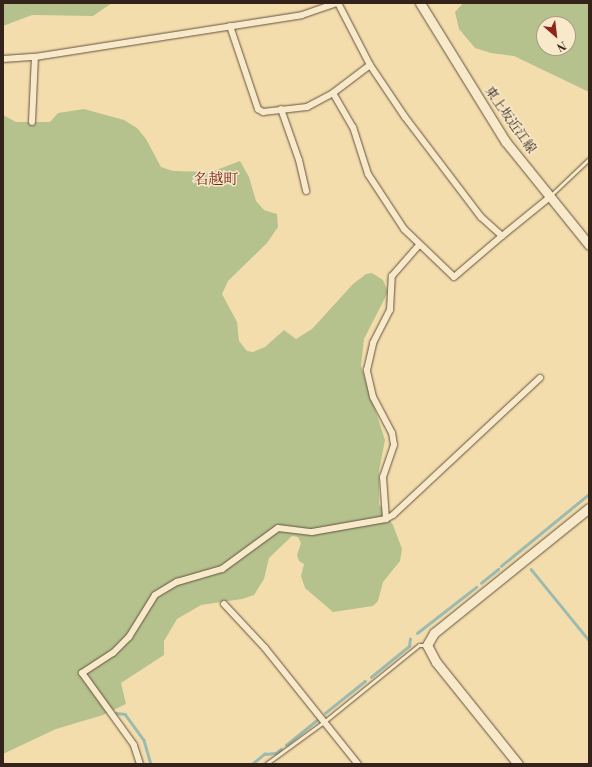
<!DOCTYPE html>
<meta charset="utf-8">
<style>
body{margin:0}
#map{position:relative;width:592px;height:767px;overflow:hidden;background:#f4ddad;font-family:"Libre Bodoni","Noto Serif JP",serif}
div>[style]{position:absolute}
.green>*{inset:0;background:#b5c28e}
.stream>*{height:2.5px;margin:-1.25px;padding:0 1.25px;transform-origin:1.25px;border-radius:1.25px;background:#9cbbb0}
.roads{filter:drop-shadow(0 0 1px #63523f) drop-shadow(0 0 1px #63523f)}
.lane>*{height:3px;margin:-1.5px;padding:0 1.5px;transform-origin:1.5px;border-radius:1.5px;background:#f8e9ca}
.street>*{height:6px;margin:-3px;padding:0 3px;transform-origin:3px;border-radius:3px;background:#f8e9ca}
.secondary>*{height:9px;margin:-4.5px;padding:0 4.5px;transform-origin:4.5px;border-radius:4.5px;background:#f8e9ca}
span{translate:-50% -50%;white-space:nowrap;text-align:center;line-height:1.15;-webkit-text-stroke:3px #f8e9ca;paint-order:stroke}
.street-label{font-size:13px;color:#33231a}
.quarter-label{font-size:15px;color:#7a1f14}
.frame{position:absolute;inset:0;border:4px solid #33231a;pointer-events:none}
.north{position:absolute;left:536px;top:16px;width:40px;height:40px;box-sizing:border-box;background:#f8e9ca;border:1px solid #a99a84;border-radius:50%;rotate:152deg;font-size:11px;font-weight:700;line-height:16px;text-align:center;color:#33231a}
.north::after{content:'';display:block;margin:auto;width:14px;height:18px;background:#8f2418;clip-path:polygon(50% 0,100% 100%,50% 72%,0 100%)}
</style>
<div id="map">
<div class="green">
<i style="clip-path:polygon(3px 3px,112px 3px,93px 16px,32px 15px,3px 26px)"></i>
<i style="clip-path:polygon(evenodd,463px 3px,589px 3px,589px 92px,514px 56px,491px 53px,475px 48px,459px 29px,455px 12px,463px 3px,544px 24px,568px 24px,568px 48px,544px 48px,544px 24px)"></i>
<i style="clip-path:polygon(84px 109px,124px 120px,137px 128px,146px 139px,161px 167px,173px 171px,211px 172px,240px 161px,249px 177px,256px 201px,264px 210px,277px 214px,278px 227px,267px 243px,228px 281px,222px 294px,237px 322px,239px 341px,247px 351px,253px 352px,265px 347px,284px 330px,296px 339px,312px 329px,353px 284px,366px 274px,372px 273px,383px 280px,388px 292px,364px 339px,361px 366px,385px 440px,379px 471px,379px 504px,393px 525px,402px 549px,400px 561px,383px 582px,378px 601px,373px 606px,333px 612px,305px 588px,301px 576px,304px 564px,299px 561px,297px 555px,301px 543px,298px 537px,292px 536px,269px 558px,264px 579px,254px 595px,242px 599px,201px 605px,177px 619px,164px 641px,164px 655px,121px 683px,126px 704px,103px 715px,56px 729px,3px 754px,3px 115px,16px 122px,50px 122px,58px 113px)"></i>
</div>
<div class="stream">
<i style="left:501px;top:566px;width:114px;rotate:-39.3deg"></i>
<i style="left:531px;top:569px;width:92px;rotate:50.8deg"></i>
<i style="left:481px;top:583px;width:22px;rotate:-39deg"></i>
<i style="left:417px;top:633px;width:75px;rotate:-37.9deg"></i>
<i style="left:371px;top:677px;width:49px;rotate:-39.2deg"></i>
<i style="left:409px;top:646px;width:7px;rotate:-82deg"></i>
<i style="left:116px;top:713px;width:9px;rotate:6deg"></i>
<i style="left:125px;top:714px;width:32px;rotate:54deg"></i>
<i style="left:144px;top:740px;width:25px;rotate:74deg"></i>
<i style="left:325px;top:713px;width:51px;rotate:-38.7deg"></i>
<i style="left:286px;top:745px;width:40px;rotate:-39deg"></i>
<i style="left:168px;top:764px;width:4px"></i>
<i style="left:252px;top:764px;width:16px;rotate:-40deg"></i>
<i style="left:264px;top:754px;width:12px;rotate:-5deg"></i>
<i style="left:276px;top:753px;width:6px;rotate:-39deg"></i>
</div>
<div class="roads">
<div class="lane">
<i style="left:551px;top:195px;width:52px;rotate:-43.5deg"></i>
<i style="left:266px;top:764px;width:73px;rotate:-36.1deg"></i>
<i style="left:325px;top:721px;width:121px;rotate:-39deg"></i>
<i style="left:419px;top:645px;width:7px"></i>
</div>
<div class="street">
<i style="left:338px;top:3px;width:70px;rotate:62.7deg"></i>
<i style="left:370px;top:65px;width:63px;rotate:56.1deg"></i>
<i style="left:405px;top:117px;width:126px;rotate:52.8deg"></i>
<i style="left:481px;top:217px;width:28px;rotate:42deg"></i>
<i style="left:502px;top:236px;width:62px;rotate:-39.1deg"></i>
<i style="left:230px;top:26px;width:88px;rotate:71.4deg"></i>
<i style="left:258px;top:109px;width:6px;rotate:31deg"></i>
<i style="left:263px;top:112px;width:44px;rotate:-6.5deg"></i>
<i style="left:307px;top:107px;width:30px;rotate:-28deg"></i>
<i style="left:333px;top:93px;width:46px;rotate:-37.1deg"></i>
<i style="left:3px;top:59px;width:32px;rotate:-4deg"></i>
<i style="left:35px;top:57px;width:270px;rotate:-8.9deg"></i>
<i style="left:302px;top:15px;width:37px;rotate:-19deg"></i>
<i style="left:333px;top:93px;width:39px;rotate:60deg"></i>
<i style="left:353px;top:127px;width:49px;rotate:72.3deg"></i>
<i style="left:368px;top:174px;width:66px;rotate:56.8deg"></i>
<i style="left:404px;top:229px;width:69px;rotate:43.8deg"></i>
<i style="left:454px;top:277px;width:63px;rotate:-40.5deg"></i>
<i style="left:281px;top:109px;width:54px;rotate:70.6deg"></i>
<i style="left:299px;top:160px;width:32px;rotate:77deg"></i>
<i style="left:32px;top:122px;width:65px;rotate:-87.4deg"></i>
<i style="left:386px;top:519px;width:42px;rotate:-94.1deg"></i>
<i style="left:383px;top:477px;width:34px;rotate:-71deg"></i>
<i style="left:394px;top:445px;width:12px;rotate:-99deg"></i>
<i style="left:392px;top:433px;width:41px;rotate:-117.8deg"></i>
<i style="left:373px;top:397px;width:28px;rotate:-103deg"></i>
<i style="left:367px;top:370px;width:28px;rotate:-77deg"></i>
<i style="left:373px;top:343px;width:37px;rotate:-63deg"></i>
<i style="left:390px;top:310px;width:34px;rotate:-87deg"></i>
<i style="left:392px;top:276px;width:41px;rotate:-48.9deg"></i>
<i style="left:224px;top:604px;width:60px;rotate:47deg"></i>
<i style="left:265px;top:648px;width:149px;rotate:51.3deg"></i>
<i style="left:140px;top:764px;width:20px;rotate:-108deg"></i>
<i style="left:134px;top:745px;width:89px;rotate:-125.8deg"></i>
<i style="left:82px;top:673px;width:37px;rotate:-33deg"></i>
<i style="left:113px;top:653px;width:23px;rotate:-45deg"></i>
<i style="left:129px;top:637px;width:49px;rotate:-58.2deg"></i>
<i style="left:155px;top:595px;width:26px;rotate:-31deg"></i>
<i style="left:177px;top:582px;width:47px;rotate:-16.1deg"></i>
<i style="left:222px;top:569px;width:69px;rotate:-36.2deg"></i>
<i style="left:278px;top:528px;width:34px;rotate:7deg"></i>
<i style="left:312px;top:532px;width:75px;rotate:-10deg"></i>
<i style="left:386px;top:519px;width:8px;rotate:-30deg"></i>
<i style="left:393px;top:515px;width:201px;rotate:-43deg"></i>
</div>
<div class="secondary">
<i style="left:420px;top:3px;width:163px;rotate:58.3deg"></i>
<i style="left:506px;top:142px;width:132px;rotate:51.1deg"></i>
<i style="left:518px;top:764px;width:131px;rotate:-128.8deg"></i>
<i style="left:436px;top:662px;width:19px;rotate:-118deg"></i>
<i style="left:427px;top:645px;width:14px;rotate:-60deg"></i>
<i style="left:434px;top:633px;width:199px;rotate:-38.9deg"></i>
</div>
</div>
<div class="street-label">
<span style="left:510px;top:120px;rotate:55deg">東上坂近江線</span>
</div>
<div class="quarter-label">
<span style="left:216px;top:180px">名越町</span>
</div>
<div class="frame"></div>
<div class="north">N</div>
</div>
